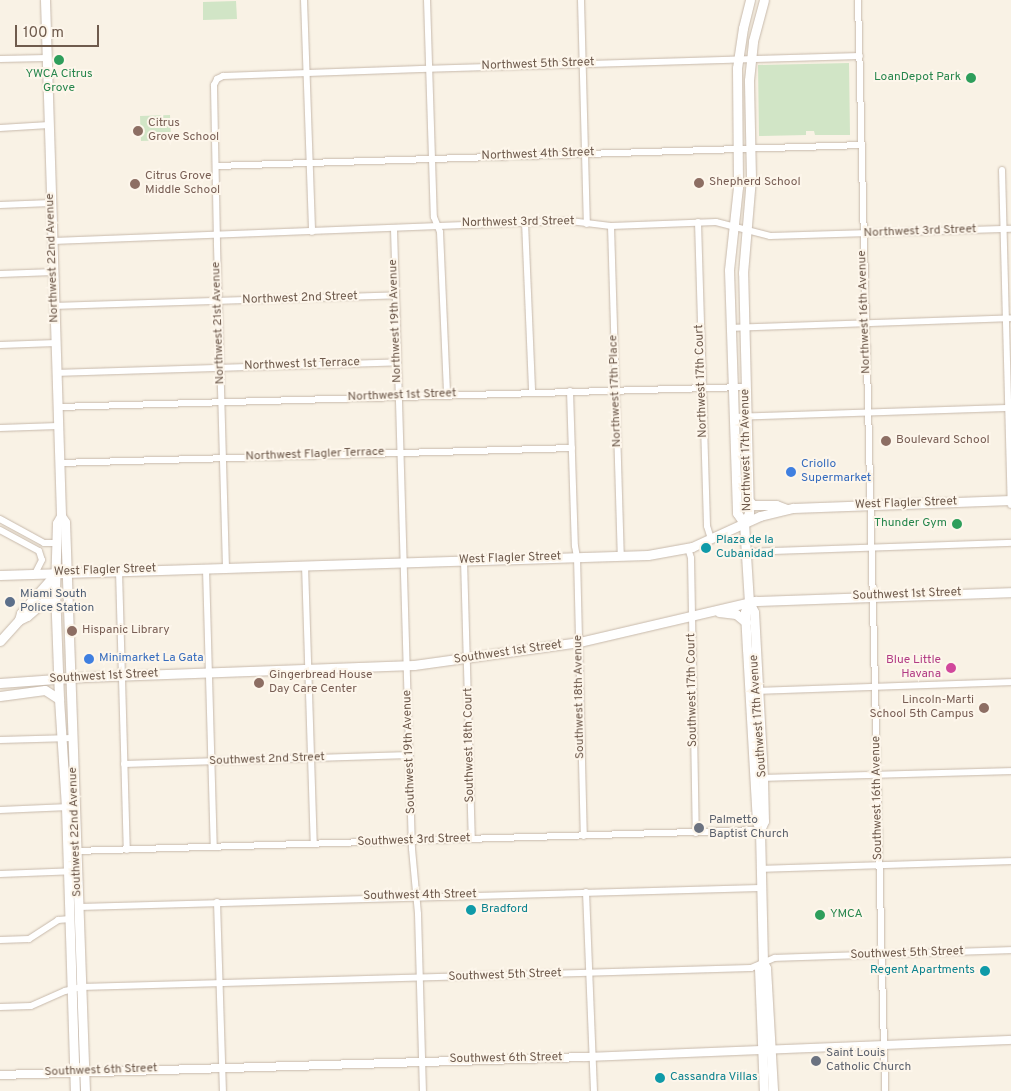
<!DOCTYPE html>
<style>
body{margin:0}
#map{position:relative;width:1011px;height:1091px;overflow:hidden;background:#f9f2e5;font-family:Overpass,sans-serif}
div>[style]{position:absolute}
.green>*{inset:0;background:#d1e5c6}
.roads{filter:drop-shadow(0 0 1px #c7b9ab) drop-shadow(0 0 1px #c7b9ab)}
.minor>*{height:6px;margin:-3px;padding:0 3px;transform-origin:3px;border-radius:3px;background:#fff}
.tertiary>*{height:8px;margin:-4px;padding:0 4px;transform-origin:4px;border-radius:4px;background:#fff}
.secondary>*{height:9px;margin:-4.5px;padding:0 4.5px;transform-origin:4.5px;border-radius:4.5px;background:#fff}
.dots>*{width:14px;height:14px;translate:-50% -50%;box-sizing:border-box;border:2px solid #fdf6eb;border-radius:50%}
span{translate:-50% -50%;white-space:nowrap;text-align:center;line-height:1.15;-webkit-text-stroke:4px #fdf6eb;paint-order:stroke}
.street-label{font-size:12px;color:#6f5b4d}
.leisure-label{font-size:12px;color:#27864d}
.right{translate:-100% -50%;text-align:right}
.left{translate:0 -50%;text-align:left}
.education-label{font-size:12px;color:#785e54}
.shop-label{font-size:12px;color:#366cbe}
.culture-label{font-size:12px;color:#0d838f}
.service-label{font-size:12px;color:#4e5e75}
.hotel-label{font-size:12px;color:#b23c85}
.worship-label{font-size:12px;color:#5b616d}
.scale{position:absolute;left:15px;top:25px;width:84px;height:22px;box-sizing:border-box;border:2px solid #6f5b4d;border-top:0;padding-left:6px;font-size:15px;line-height:18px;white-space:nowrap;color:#6f5b4d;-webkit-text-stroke:4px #fdf6eb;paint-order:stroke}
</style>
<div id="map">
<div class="green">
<i style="clip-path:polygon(236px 1px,237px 19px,203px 20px,203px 2px)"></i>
<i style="clip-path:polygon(849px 63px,850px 135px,815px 135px,814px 131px,806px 131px,806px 135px,759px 136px,758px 65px)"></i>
<i style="clip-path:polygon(170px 115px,171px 140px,141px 141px,140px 116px)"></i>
</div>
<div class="roads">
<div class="minor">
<i style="left:304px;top:0;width:232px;rotate:88deg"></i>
<i style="left:427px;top:0;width:217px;rotate:88.2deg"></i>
<i style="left:434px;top:217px;width:16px;rotate:68deg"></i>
<i style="left:440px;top:232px;width:163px;rotate:87.5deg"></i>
<i style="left:581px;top:0;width:224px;rotate:88.5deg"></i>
<i style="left:858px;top:0;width:1091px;rotate:88.58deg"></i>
<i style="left:0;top:59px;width:47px;rotate:-1.2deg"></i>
<i style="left:0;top:128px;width:49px;rotate:-3.5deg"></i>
<i style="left:216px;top:166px;width:645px;rotate:-1.86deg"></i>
<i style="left:1002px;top:170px;width:335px;rotate:88.5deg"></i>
<i style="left:0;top:205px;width:51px;rotate:-2.2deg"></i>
<i style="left:525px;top:222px;width:170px;rotate:87.6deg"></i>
<i style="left:698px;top:222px;width:304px;rotate:88.3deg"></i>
<i style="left:707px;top:526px;width:14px;rotate:73deg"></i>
<i style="left:611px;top:226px;width:330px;rotate:88.3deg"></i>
<i style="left:394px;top:229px;width:620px;rotate:88.34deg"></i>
<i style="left:412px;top:849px;width:65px;rotate:84.7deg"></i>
<i style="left:418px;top:914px;width:177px;rotate:88.4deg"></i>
<i style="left:53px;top:241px;width:517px;rotate:-2.22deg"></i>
<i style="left:570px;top:221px;width:41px;rotate:7deg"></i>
<i style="left:611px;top:226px;width:105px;rotate:-2.2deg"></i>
<i style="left:716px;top:222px;width:56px;rotate:14.5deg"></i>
<i style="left:770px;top:236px;width:241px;rotate:-1.7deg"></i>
<i style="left:0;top:274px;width:54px;rotate:-2.1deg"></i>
<i style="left:55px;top:306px;width:341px;rotate:-1.8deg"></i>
<i style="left:731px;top:328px;width:280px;rotate:-2deg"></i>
<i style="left:0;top:345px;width:56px;rotate:-2deg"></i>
<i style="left:57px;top:373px;width:341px;rotate:-1.8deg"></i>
<i style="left:570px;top:391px;width:155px;rotate:88.2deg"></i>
<i style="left:575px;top:546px;width:11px;rotate:80deg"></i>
<i style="left:577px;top:557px;width:279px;rotate:88.6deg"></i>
<i style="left:58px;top:407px;width:688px;rotate:-1.67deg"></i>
<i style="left:734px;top:417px;width:277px;rotate:-1.9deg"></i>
<i style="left:0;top:428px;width:58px;rotate:-2deg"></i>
<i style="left:59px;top:463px;width:513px;rotate:-1.67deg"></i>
<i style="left:0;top:519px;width:50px;rotate:28.6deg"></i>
<i style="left:44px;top:543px;width:13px"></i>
<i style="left:0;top:530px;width:44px;rotate:28.3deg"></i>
<i style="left:39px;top:551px;width:9px;rotate:72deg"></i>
<i style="left:42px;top:560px;width:16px;rotate:117deg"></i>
<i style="left:688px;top:548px;width:10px;rotate:73deg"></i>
<i style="left:691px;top:558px;width:275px;rotate:89deg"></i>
<i style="left:747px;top:552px;width:264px;rotate:-2deg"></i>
<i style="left:464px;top:560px;width:279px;rotate:88.4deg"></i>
<i style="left:305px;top:565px;width:279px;rotate:88.2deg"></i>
<i style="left:226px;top:568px;width:325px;rotate:-91.6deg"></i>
<i style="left:217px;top:243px;width:158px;rotate:-91.1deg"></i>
<i style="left:214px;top:85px;width:7px;rotate:-63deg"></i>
<i style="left:217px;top:79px;width:7px;rotate:-27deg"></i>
<i style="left:223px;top:76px;width:198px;rotate:-2deg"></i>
<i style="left:421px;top:69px;width:439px;rotate:-1.7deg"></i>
<i style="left:206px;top:569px;width:278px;rotate:88.4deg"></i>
<i style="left:119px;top:571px;width:279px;rotate:88.4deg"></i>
<i style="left:758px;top:691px;width:253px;rotate:-2deg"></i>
<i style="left:0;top:740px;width:72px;rotate:-1.6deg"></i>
<i style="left:124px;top:764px;width:286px;rotate:-1.8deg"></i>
<i style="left:763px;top:778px;width:248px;rotate:-1.6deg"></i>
<i style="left:0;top:810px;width:69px;rotate:-2.5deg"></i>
<i style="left:75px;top:851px;width:685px;rotate:-1.76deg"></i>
<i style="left:760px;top:869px;width:251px;rotate:-1.8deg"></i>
<i style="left:0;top:874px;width:78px;rotate:-2.2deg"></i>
<i style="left:586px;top:892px;width:199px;rotate:87.7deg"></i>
<i style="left:217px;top:902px;width:189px;rotate:88.2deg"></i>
<i style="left:79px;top:907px;width:681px;rotate:-1.6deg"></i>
<i style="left:0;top:940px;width:29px;rotate:-2deg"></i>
<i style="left:29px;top:939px;width:35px;rotate:-33deg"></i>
<i style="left:58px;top:920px;width:12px;rotate:-5deg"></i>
<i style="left:0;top:1007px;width:31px;rotate:-2deg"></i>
<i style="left:31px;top:1006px;width:37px;rotate:-24deg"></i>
<i style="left:65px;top:991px;width:16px;rotate:-14deg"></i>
<i style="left:81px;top:987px;width:670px;rotate:-1.62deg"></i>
<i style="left:751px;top:968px;width:26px;rotate:-23deg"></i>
<i style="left:775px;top:958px;width:236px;rotate:-1.9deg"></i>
</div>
<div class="tertiary">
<i style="left:0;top:1075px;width:585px;rotate:-1.76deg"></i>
<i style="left:585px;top:1057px;width:426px;rotate:-2.3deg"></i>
</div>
<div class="secondary">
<i style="left:45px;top:0;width:516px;rotate:88.22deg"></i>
<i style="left:61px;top:516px;width:7px;rotate:56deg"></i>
<i style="left:65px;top:522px;width:569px;rotate:87.99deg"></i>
<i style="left:750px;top:0;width:29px;rotate:104deg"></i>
<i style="left:743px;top:28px;width:40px;rotate:98.5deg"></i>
<i style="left:737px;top:68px;width:119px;rotate:89.5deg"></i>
<i style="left:738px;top:187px;width:83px;rotate:96.2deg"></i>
<i style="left:729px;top:270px;width:243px;rotate:88.1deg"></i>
<i style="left:737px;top:513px;width:12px;rotate:55deg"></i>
<i style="left:744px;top:523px;width:79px;rotate:86.4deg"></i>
<i style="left:749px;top:602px;width:11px;rotate:63deg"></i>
<i style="left:754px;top:612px;width:166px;rotate:86.9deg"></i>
<i style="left:763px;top:778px;width:43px;rotate:88.7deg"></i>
<i style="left:764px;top:821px;width:10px;rotate:114deg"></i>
<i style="left:760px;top:830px;width:132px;rotate:88.7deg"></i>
<i style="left:763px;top:962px;width:7px;rotate:124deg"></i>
<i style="left:759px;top:968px;width:123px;rotate:87.7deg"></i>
<i style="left:749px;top:501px;width:6px;rotate:45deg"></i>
<i style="left:753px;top:505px;width:23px"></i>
<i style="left:776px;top:505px;width:12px;rotate:20deg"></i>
<i style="left:61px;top:516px;width:8px;rotate:120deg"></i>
<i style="left:57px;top:523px;width:66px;rotate:91.7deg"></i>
<i style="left:55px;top:589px;width:110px;rotate:87.9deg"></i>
<i style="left:59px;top:699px;width:108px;rotate:86.3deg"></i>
<i style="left:66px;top:807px;width:284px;rotate:88.2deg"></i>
<i style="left:744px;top:523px;width:11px;rotate:-63deg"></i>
<i style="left:749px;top:513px;width:240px;rotate:-91.4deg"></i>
<i style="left:743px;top:273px;width:95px;rotate:-85.2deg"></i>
<i style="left:751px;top:178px;width:98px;rotate:-91.2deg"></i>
<i style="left:749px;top:80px;width:39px;rotate:-84deg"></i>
<i style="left:753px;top:41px;width:42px;rotate:-75deg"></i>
<i style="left:0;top:575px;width:648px;rotate:-1.77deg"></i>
<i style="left:648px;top:555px;width:45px;rotate:-10.3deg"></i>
<i style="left:692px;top:547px;width:75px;rotate:-24.5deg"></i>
<i style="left:760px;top:516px;width:34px;rotate:-14deg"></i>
<i style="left:793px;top:508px;width:218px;rotate:-2.1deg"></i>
<i style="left:749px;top:602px;width:11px;rotate:112deg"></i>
<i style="left:745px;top:612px;width:37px;rotate:87deg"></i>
<i style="left:747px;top:649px;width:173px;rotate:86.7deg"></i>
<i style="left:757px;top:822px;width:9px;rotate:69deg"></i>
<i style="left:719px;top:612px;width:17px;rotate:7deg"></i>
<i style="left:736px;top:614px;width:13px;rotate:39deg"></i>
<i style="left:19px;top:620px;width:7px;rotate:-74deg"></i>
<i style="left:21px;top:613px;width:53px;rotate:-48.8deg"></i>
<i style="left:0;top:641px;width:28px;rotate:-48deg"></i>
<i style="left:19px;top:620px;width:9px;rotate:-27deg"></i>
<i style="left:27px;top:616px;width:20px;rotate:-41deg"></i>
<i style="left:42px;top:603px;width:7px;rotate:-8deg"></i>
<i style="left:49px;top:602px;width:8px;rotate:23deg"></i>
<i style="left:0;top:683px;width:84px;rotate:-4.1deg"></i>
<i style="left:84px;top:677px;width:330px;rotate:-2.1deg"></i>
<i style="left:414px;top:665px;width:167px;rotate:-7.9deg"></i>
<i style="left:579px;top:642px;width:181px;rotate:-13.1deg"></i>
<i style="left:755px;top:601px;width:256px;rotate:-2deg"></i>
<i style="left:0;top:696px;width:45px;rotate:-7.6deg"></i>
<i style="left:45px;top:690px;width:17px;rotate:33deg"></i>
<i style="left:763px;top:962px;width:7px;rotate:63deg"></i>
<i style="left:766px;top:968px;width:123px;rotate:86.7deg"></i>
</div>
</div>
<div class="dots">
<i style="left:59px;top:60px;background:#2e9e5b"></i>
<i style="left:971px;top:78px;background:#2e9e5b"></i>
<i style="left:138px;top:131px;background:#8d6e63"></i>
<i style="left:699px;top:183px;background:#8d6e63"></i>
<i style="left:135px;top:184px;background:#8d6e63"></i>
<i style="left:886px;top:441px;background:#8d6e63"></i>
<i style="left:791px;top:472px;background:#3f7fe0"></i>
<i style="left:957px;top:524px;background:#2e9e5b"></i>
<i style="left:706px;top:548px;background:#0f9aa8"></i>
<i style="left:10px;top:602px;background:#5c6f8a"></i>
<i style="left:72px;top:631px;background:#8d6e63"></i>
<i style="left:89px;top:659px;background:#3f7fe0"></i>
<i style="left:951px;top:668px;background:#d1479c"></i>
<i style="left:259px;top:683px;background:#8d6e63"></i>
<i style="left:984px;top:708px;background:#8d6e63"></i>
<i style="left:699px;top:828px;background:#6b7280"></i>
<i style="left:471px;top:910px;background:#0f9aa8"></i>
<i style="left:820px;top:915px;background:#2e9e5b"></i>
<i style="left:985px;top:971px;background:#0f9aa8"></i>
<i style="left:816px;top:1061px;background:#6b7280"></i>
<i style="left:660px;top:1078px;background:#0f9aa8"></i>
</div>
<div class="street-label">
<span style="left:538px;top:65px;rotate:-2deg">Northwest 5th Street</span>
<span style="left:538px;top:155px;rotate:-2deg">Northwest 4th Street</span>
<span style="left:518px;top:223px;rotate:-1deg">Northwest 3rd Street</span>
<span style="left:920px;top:232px;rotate:-2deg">Northwest 3rd Street</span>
<span style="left:53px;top:258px;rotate:-92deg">Northwest 22nd Avenue</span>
<span style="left:300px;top:299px;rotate:-2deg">Northwest 2nd Street</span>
<span style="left:865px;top:312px;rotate:-92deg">Northwest 16th Avenue</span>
<span style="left:396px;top:321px;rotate:-92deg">Northwest 19th Avenue</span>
<span style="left:219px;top:323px;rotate:-92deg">Northwest 21st Avenue</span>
<span style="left:302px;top:365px;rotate:-2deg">Northwest 1st Terrace</span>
<span style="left:702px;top:381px;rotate:-92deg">Northwest 17th Court</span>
<span style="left:616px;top:391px;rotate:-92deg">Northwest 17th Place</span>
<span style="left:402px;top:396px;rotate:-2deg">Northwest 1st Street</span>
<span style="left:747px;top:450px;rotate:-91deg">Northwest 17th Avenue</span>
<span style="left:315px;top:455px;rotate:-2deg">Northwest Flagler Terrace</span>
<span style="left:906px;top:504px;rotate:-2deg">West Flagler Street</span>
<span style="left:510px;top:559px;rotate:-2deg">West Flagler Street</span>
<span style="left:105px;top:571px;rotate:-2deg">West Flagler Street</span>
<span style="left:907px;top:595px;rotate:-2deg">Southwest 1st Street</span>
<span style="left:508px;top:653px;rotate:-8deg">Southwest 1st Street</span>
<span style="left:104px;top:677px;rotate:-3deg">Southwest 1st Street</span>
<span style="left:693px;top:690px;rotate:-91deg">Southwest 17th Court</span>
<span style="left:580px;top:697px;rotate:-91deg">Southwest 18th Avenue</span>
<span style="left:759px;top:716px;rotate:-94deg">Southwest 17th Avenue</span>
<span style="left:470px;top:745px;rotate:-91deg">Southwest 18th Court</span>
<span style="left:410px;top:752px;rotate:-92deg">Southwest 19th Avenue</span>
<span style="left:267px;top:760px;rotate:-2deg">Southwest 2nd Street</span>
<span style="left:878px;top:798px;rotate:-91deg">Southwest 16th Avenue</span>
<span style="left:76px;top:832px;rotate:-92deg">Southwest 22nd Avenue</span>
<span style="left:414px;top:841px;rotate:-2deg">Southwest 3rd Street</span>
<span style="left:420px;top:896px;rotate:-1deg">Southwest 4th Street</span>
<span style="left:907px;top:954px;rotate:-2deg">Southwest 5th Street</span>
<span style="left:505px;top:976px;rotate:-2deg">Southwest 5th Street</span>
<span style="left:506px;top:1059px;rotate:-1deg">Southwest 6th Street</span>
<span style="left:101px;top:1071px;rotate:-2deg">Southwest 6th Street</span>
</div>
<div class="leisure-label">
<span style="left:59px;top:82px">YWCA Citrus<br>Grove</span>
<span class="right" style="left:961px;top:78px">LoanDepot Park</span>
<span class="right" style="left:947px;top:524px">Thunder Gym</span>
<span class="left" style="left:830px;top:915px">YMCA</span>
</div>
<div class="education-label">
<span class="left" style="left:148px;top:131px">Citrus<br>Grove School</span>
<span class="left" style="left:145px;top:184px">Citrus Grove<br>Middle School</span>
<span class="left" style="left:709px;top:183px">Shepherd School</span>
<span class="left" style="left:896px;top:441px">Boulevard School</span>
<span class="left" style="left:82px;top:631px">Hispanic Library</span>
<span class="left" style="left:269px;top:683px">Gingerbread House<br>Day Care Center</span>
<span class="right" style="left:974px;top:708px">Lincoln-Marti<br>School 5th Campus</span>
</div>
<div class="shop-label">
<span class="left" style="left:801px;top:472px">Criollo<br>Supermarket</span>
<span class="left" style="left:99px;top:659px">Minimarket La Gata</span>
</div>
<div class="culture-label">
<span class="left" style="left:716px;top:548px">Plaza de la<br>Cubanidad</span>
<span class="left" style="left:481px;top:910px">Bradford</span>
<span class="right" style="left:975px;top:971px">Regent Apartments</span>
<span class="left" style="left:670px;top:1078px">Cassandra Villas</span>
</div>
<div class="service-label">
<span class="left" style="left:20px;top:602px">Miami South<br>Police Station</span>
</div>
<div class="hotel-label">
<span class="right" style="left:941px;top:668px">Blue Little<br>Havana</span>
</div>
<div class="worship-label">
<span class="left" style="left:709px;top:828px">Palmetto<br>Baptist Church</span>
<span class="left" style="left:826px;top:1061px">Saint Louis<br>Catholic Church</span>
</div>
<div class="scale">100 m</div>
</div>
